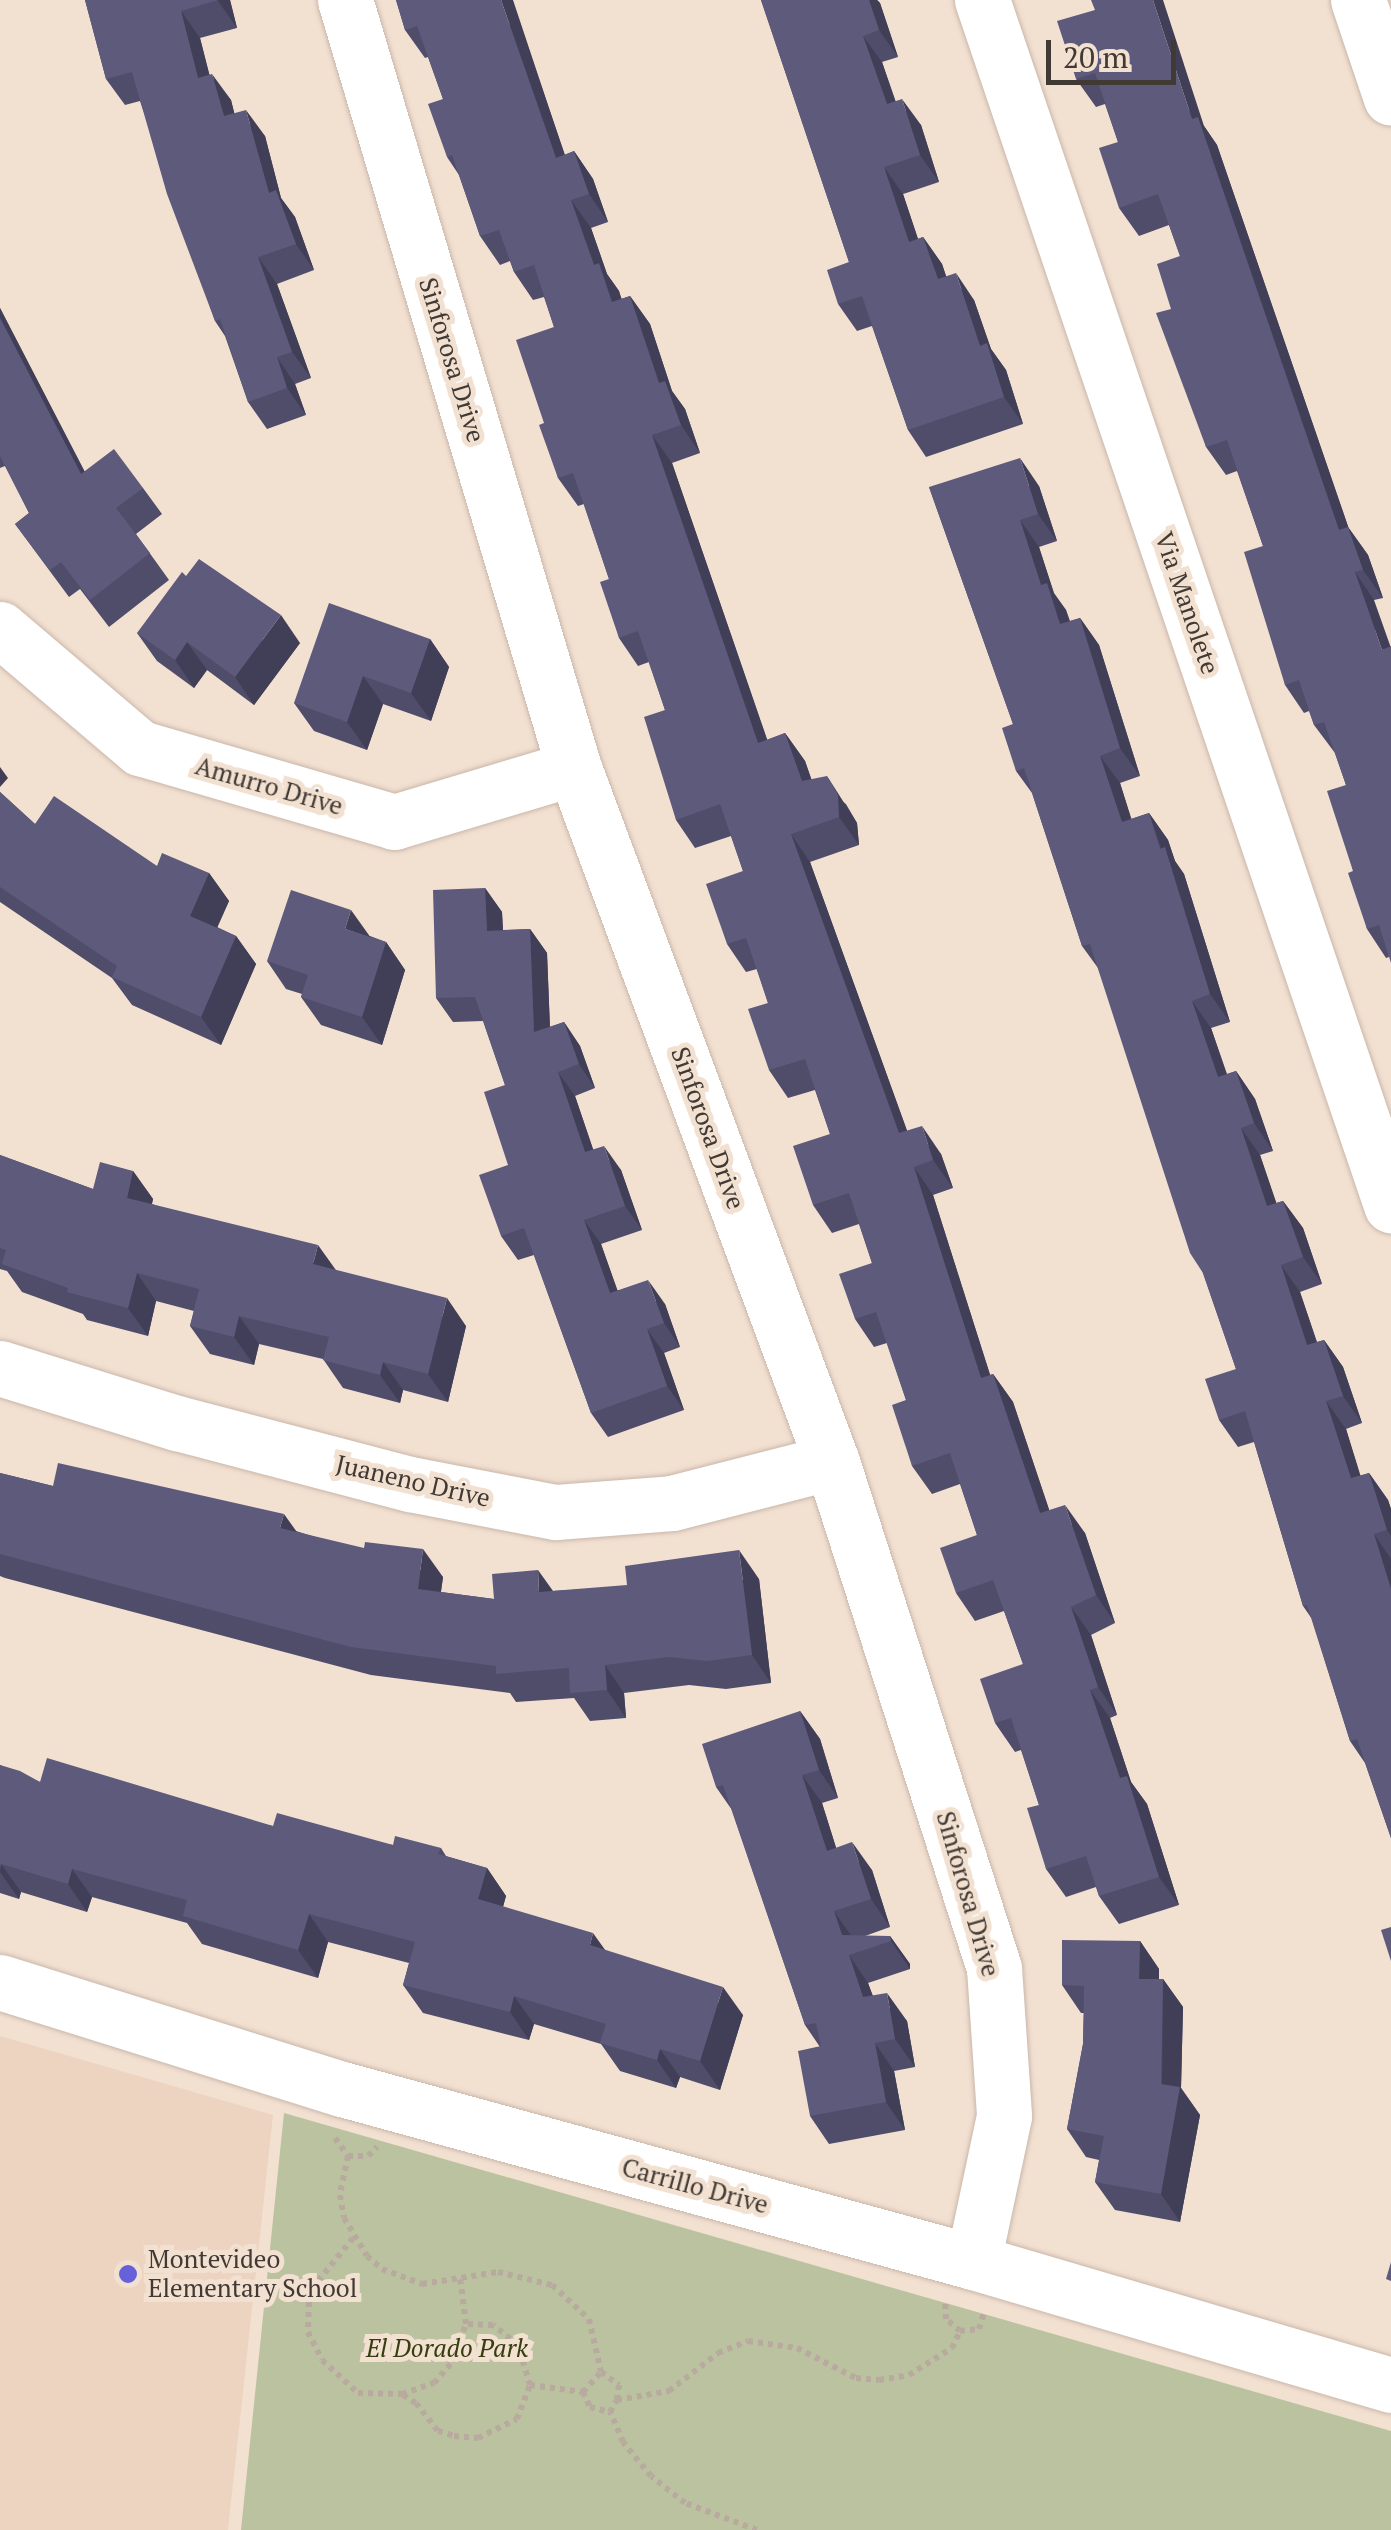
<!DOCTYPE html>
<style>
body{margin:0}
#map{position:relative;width:1391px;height:2530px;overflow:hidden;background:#f2e0d1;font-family:"PT Serif",serif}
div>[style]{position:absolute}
.built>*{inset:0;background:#ecd4c0}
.green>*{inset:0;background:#bbc29f}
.path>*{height:6px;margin-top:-3px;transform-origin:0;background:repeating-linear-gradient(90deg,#b8aa9e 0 5px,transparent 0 10px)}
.roads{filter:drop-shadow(0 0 2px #c9b7aa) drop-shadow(0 0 2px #c9b7aa)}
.minor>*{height:55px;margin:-27.5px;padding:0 27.5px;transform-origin:27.5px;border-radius:27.5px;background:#fff}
.major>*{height:55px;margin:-27.5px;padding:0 27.5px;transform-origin:27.5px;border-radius:27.5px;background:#fff}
.wall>*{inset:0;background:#504d6b}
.shaded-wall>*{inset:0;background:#413f57}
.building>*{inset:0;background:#5d5a7c}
.dots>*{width:28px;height:28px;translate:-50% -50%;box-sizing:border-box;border:5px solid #f2e0d1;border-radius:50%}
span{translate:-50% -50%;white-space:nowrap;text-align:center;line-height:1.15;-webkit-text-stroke:10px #f2e0d1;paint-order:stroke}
.street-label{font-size:25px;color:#413a34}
.poi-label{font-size:25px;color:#413a34}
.left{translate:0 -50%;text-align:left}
.park-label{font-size:25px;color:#363d0f;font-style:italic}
.scale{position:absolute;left:1046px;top:40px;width:130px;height:45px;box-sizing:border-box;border:5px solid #413a34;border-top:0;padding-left:12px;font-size:30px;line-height:35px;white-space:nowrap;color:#413a34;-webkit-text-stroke:8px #f2e0d1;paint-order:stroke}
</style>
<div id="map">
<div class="built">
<i style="clip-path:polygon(0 2036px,273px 2115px,228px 2530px,0 2530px)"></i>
</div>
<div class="green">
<i style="clip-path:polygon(284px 2113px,1391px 2431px,1391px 2530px,241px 2530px)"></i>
</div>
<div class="path">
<i style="left:335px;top:2138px;width:22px;rotate:54deg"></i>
<i style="left:348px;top:2156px;width:40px;rotate:102deg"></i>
<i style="left:340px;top:2195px;width:23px;rotate:80deg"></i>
<i style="left:344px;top:2218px;width:44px;rotate:58.8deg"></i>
<i style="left:367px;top:2256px;width:20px;rotate:41deg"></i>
<i style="left:382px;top:2269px;width:43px;rotate:20.6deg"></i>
<i style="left:422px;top:2284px;width:77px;rotate:-9deg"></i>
<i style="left:498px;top:2272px;width:56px;rotate:13.5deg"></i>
<i style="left:552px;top:2285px;width:50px;rotate:42.6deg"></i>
<i style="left:589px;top:2319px;width:54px;rotate:77.2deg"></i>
<i style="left:601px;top:2372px;width:22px;rotate:36deg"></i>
<i style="left:619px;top:2385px;width:15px;rotate:98deg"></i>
<i style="left:348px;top:2156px;width:20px"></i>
<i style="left:368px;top:2156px;width:13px;rotate:-45deg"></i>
<i style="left:353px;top:2238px;width:54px;rotate:129deg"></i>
<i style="left:319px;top:2280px;width:24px;rotate:114deg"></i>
<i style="left:309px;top:2302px;width:30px;rotate:92deg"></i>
<i style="left:308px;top:2332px;width:31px;rotate:63deg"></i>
<i style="left:322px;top:2360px;width:49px;rotate:42.5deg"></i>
<i style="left:358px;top:2393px;width:44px;rotate:1.3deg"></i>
<i style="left:402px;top:2394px;width:34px;rotate:-19deg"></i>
<i style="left:434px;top:2383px;width:30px;rotate:-49deg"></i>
<i style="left:454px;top:2360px;width:38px;rotate:-72deg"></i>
<i style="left:466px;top:2324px;width:46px;rotate:-97.4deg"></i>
<i style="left:960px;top:2331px;width:19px;rotate:-6deg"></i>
<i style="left:979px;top:2329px;width:17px;rotate:-73deg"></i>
<i style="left:530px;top:2385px;width:53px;rotate:7.5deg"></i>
<i style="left:583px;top:2392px;width:27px;rotate:-48deg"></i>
<i style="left:583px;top:2392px;width:17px;rotate:65deg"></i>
<i style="left:590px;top:2407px;width:21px;rotate:14deg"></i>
<i style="left:403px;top:2395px;width:15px;rotate:32deg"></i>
<i style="left:416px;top:2403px;width:36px;rotate:52deg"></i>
<i style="left:438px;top:2431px;width:17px;rotate:17deg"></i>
<i style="left:454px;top:2436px;width:24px;rotate:5deg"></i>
<i style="left:478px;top:2438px;width:43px;rotate:-26deg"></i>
<i style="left:517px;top:2419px;width:36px;rotate:-69deg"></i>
<i style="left:530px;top:2385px;width:42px;rotate:-106.7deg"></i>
<i style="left:518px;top:2345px;width:32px;rotate:-141deg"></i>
<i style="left:493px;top:2325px;width:27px;rotate:-178deg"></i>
<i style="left:757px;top:2530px;width:77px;rotate:-159.4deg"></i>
<i style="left:685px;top:2503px;width:43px;rotate:-141.5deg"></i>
<i style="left:651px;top:2476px;width:44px;rotate:-129.5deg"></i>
<i style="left:623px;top:2442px;width:33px;rotate:-113deg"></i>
<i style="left:610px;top:2412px;width:14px;rotate:-60deg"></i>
<i style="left:617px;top:2400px;width:53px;rotate:-9.8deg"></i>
<i style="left:669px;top:2391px;width:62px;rotate:-37.8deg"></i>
<i style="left:718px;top:2353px;width:32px;rotate:-22deg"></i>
<i style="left:748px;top:2341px;width:49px;rotate:8.1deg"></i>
<i style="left:797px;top:2348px;width:66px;rotate:27deg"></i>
<i style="left:856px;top:2378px;width:23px;rotate:5deg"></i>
<i style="left:879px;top:2380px;width:30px;rotate:-9deg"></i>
<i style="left:909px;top:2375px;width:51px;rotate:-32.1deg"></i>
<i style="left:952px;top:2348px;width:19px;rotate:-65deg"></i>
<i style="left:960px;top:2331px;width:18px;rotate:-139deg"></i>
<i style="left:946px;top:2319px;width:17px;rotate:-93deg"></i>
</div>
<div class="roads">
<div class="minor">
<i style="left:345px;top:0;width:801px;rotate:73.4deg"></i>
<i style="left:574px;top:768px;width:740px;rotate:69.61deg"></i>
<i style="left:832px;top:1462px;width:531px;rotate:72.25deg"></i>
<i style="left:994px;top:1968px;width:148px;rotate:86.1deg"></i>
<i style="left:1004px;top:2116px;width:149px;rotate:102deg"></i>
<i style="left:982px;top:0;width:1273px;rotate:71.25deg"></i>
<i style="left:0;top:629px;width:184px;rotate:40.4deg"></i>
<i style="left:140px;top:748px;width:265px;rotate:16.2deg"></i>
<i style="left:394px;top:822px;width:188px;rotate:-16.7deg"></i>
<i style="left:0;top:1368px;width:185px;rotate:17.3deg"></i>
<i style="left:177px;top:1423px;width:241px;rotate:14.7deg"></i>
<i style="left:410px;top:1484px;width:149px;rotate:10.9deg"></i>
<i style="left:556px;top:1512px;width:116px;rotate:-4.4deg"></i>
<i style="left:672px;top:1503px;width:165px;rotate:-14.4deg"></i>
<i style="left:0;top:1982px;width:358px;rotate:17.4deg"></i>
<i style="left:342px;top:2089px;width:654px;rotate:15.33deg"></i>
<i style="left:973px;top:2262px;width:436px;rotate:16.4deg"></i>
</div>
<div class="major">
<i style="left:1358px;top:0;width:103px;rotate:71.4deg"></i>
</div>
</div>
<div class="wall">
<i style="clip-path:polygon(85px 0,230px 0,237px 28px,200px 38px,209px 74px,231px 100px,234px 113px,265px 136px,281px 198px,295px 217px,314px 270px,277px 284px,311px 378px,295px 384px,306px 415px,267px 429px,248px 402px,225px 336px,215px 321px,140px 101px,125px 105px,106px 79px)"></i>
<i style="clip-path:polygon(396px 0,521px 27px,565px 155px,574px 151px,593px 179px,608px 222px,591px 228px,607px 274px,619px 291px,621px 299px,630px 296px,650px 324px,672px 391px,685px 409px,700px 453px,672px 463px,767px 740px,785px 733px,805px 761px,811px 779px,846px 804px,857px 823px,859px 845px,810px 862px,907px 1131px,941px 1154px,953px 1188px,933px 1195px,990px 1375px,993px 1374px,1013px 1402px,1049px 1510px,1085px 1533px,1115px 1623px,1091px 1635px,1117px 1715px,1110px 1718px,1131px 1782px,1147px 1804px,1179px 1905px,1119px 1924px,1099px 1896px,1096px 1887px,1066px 1897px,1046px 1869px,1039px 1805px,1021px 1750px,1015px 1752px,995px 1723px,1023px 1664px,1004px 1611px,975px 1621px,956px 1593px,977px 1535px,960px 1484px,932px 1494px,912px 1466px,906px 1400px,887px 1343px,874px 1347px,855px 1319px,872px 1263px,859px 1224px,832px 1233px,813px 1205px,830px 1134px,815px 1090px,788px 1098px,769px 1070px,768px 1003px,757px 969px,746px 972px,727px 944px,743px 871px,731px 836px,695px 848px,676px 820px,665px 710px,649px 662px,638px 666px,619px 638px,609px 579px,584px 504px,578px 506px,558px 478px,544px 423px,554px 327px,544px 297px,533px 300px,514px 272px,510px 261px,500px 265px,480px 236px,459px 175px,447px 157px,443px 99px,428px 57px,425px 58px,405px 30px)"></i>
<i style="clip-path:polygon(761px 0,877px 0,880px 3px,898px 57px,882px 62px,895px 101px,921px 125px,939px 182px,903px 194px,918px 239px,923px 237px,942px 264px,946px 276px,974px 300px,991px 349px,1006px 370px,1023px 424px,926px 457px,908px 430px,872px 326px,857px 331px,838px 304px,849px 262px)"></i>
<i style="clip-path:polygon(1095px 10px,1204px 126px,1217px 145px,1348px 527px,1368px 555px,1383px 598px,1374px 600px,1389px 957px,1386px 958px,1367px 929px,1353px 871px,1346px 785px,1335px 753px,1314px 725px,1309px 711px,1304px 713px,1285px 685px,1263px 546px,1237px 471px,1226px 475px,1206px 447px,1171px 309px,1180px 256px,1169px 225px,1139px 236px,1119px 208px,1118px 142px,1105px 104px,1096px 107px,1076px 79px)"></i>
<i style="clip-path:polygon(0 308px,84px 471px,143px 488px,162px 514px,136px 534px,169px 580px,109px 627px,80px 589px,69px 597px,15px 524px,29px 513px,5px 466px,0 468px)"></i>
<i style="clip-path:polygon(1039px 486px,1057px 541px,1039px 547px,1054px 594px,1066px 610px,1070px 621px,1080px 618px,1099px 645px,1140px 776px,1120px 783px,1131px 819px,1149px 813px,1168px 840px,1175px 861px,1184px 874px,1230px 1022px,1211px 1028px,1227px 1074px,1236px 1071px,1255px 1099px,1273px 1151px,1260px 1155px,1276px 1203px,1283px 1201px,1303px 1228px,1322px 1284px,1300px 1292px,1317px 1342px,1324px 1340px,1343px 1367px,1362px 1423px,1346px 1429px,1360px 1476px,1369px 1473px,1388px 1500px,1391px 1509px,1391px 1838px,1365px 1763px,1350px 1741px,1312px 1619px,1303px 1606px,1254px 1442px,1238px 1447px,1219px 1420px,1236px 1369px,1098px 968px,1082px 946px,1032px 793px,1016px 771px,1013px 724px,929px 487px)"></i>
<i style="clip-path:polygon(137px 633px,300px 643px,254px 705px,207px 670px,194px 688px,157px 661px)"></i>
<i style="clip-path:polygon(430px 639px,449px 667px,431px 721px,383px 704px,367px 750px,314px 731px,294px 703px)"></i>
<i style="clip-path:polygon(0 792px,35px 824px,157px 866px,209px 873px,229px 901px,217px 927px,236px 936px,256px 964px,221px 1045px,132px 1005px,112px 978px,0 902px)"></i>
<i style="clip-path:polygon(485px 888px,502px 912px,503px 930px,530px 929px,547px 953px,550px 1027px,564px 1022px,580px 1046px,595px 1088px,575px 1096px,593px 1149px,621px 1170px,642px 1230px,601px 1244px,617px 1290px,665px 1304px,680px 1347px,664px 1353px,684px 1410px,608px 1437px,591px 1413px,534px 1255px,518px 1260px,501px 1236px,508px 1165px,505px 1085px,483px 1021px,453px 1022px,436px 998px)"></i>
<i style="clip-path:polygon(370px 936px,386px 942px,405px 970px,382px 1045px,321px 1025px,301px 997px,302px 994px,286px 989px,267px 961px)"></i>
<i style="clip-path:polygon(0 1155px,93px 1189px,133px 1171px,153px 1199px,152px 1204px,335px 1270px,466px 1326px,448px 1402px,403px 1390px,400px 1403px,343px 1388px,323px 1359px,259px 1344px,254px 1365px,210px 1354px,190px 1326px,194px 1311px,156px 1301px,148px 1336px,87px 1320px,83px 1314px,22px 1292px,7px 1271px,0 1269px)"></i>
<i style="clip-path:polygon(0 1473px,53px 1486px,296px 1531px,443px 1577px,441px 1592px,494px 1599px,553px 1591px,759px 1579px,771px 1683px,726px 1689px,689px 1685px,624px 1693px,626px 1718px,590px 1721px,574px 1698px,516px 1702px,510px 1693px,371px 1675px,5px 1578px,0 1576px)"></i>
<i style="clip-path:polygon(800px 1711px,820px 1739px,838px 1798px,822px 1803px,836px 1848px,872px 1870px,890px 1927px,865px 1936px,890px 1936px,910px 1964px,910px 1969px,868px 1983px,873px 1996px,907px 2021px,915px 2067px,894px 2071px,905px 2130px,829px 2144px,810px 2116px,820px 2047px,805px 2025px,732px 1810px,716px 1787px)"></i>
<i style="clip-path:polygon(0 1765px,40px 1782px,273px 1826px,393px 1845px,441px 1848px,446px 1856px,487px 1868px,506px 1896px,503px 1907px,605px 1950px,743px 2015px,720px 2090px,680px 2077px,676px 2088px,620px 2071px,601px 2044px,534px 2024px,529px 2040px,423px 2013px,403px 1985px,409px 1963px,328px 1942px,318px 1978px,202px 1944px,187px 1923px,92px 1897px,87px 1912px,21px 1892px,19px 1899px,0 1893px)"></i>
<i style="clip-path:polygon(1140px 1941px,1159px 1969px,1159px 1979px,1163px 1979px,1183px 2007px,1181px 2088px,1200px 2115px,1180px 2222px,1115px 2210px,1095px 2182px,1099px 2160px,1086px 2157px,1067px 2129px,1083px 2044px,1084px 2013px,1081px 2013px,1062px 1985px)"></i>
</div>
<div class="shaded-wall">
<i style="clip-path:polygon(218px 0,230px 0,237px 28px,218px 1px)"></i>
<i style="clip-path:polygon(501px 0,513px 0,575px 186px,556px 158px)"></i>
<i style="clip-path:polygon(869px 0,877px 0,880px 3px,898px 57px,879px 30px)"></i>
<i style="clip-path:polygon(1153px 0,1163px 0,1204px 126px,1217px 145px,1359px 558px,1339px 530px,1192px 119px)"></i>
<i style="clip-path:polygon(181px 11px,200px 38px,217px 104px,198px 78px)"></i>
<i style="clip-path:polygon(863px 36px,882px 62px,906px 131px,887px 104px)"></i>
<i style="clip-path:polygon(212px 74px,231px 100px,242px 143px,224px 116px)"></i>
<i style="clip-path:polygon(902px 99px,921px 125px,939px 182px,920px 155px)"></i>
<i style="clip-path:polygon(246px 110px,265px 136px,281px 198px,295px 217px,314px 270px,296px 244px,269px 193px)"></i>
<i style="clip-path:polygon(574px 151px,593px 179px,608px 222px,589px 194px)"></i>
<i style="clip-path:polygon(884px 167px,903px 194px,928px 269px,909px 242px)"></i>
<i style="clip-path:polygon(571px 200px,591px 228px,607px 274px,619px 291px,632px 330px,612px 302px,594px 265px)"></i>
<i style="clip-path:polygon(923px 237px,942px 264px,956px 306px,938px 279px)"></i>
<i style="clip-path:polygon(258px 257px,277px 284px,311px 378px,292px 352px)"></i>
<i style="clip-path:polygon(956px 273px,974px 300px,991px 349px,1006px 370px,1023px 424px,1004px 397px,980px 346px)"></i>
<i style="clip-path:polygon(630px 296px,650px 324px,672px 391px,685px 409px,700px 453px,681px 425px,659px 383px)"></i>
<i style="clip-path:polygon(0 308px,100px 501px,81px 474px,0 318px)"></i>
<i style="clip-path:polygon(277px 357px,295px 384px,306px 415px,287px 388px)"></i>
<i style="clip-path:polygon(652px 435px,672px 463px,778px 771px,758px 743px)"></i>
<i style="clip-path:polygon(1020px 458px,1039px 486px,1057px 541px,1038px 514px)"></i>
<i style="clip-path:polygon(1020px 520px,1039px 547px,1054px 593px,1066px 610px,1079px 652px,1060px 624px,1041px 585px)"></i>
<i style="clip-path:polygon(1348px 527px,1368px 555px,1383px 598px,1363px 570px)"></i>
<i style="clip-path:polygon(1355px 572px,1374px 600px,1391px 648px,1382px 650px)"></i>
<i style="clip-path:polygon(281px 615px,300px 643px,254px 705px,235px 677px)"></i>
<i style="clip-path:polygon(1080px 618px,1099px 645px,1140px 776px,1120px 748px)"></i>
<i style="clip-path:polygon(430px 639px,449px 667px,431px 721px,411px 693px)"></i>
<i style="clip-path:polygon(187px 642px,207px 670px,194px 688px,175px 660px)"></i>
<i style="clip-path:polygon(363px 676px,383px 704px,367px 750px,347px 722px)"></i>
<i style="clip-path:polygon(785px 733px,805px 761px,822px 809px,802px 781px)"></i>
<i style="clip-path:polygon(1100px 756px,1120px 783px,1141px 849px,1122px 822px)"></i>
<i style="clip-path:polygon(0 767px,8px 778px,0 787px)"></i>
<i style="clip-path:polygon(827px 776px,857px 823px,859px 845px,839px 817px)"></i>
<i style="clip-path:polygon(1149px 813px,1168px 840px,1175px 861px,1184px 874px,1230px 1022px,1210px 994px)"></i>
<i style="clip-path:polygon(791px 834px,810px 862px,918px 1161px,899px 1133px)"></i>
<i style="clip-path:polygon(209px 873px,229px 901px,210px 944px,190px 916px)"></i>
<i style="clip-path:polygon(485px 888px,502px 912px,504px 955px,487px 931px)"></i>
<i style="clip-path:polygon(351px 910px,371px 938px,345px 929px)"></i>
<i style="clip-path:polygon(530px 929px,547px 953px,551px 1056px,534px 1032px)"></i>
<i style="clip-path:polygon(236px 936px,256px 964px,221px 1045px,201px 1017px)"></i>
<i style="clip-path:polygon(386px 942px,405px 970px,382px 1045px,362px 1017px)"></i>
<i style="clip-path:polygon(1192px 1001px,1211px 1028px,1237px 1105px,1218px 1077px)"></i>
<i style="clip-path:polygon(564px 1022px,580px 1046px,595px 1088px,579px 1064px)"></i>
<i style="clip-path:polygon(1236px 1071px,1255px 1099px,1273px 1151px,1254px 1123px)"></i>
<i style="clip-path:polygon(558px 1072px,575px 1096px,602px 1176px,585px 1152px)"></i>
<i style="clip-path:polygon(922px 1126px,941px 1154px,953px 1188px,933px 1160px)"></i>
<i style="clip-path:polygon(1241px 1128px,1260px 1155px,1287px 1234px,1267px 1206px)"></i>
<i style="clip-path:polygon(604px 1146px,621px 1170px,642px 1230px,625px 1206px)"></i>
<i style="clip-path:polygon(914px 1167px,933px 1195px,1000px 1406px,981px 1378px)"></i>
<i style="clip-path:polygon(133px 1171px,153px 1199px,146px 1226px,127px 1198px)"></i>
<i style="clip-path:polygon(1283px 1201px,1303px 1228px,1322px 1284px,1303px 1257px)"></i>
<i style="clip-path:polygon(584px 1220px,601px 1244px,627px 1317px,610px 1293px)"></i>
<i style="clip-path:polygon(318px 1245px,338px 1273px,313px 1264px)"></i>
<i style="clip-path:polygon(1281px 1265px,1300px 1292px,1327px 1373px,1307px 1345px)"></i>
<i style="clip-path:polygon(137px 1273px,156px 1301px,148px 1336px,128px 1308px)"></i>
<i style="clip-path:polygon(648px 1280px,665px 1304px,680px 1347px,664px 1323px)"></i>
<i style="clip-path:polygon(447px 1298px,466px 1326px,448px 1402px,428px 1374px)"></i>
<i style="clip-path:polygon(239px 1316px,259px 1344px,254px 1365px,234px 1337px)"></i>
<i style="clip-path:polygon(647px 1329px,664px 1353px,684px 1410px,667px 1386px)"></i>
<i style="clip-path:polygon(1324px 1340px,1343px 1367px,1362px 1423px,1343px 1396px)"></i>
<i style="clip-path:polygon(383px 1362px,403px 1390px,400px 1403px,380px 1375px)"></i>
<i style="clip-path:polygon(993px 1374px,1013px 1402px,1060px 1542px,1040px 1513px)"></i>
<i style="clip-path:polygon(1326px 1401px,1346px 1429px,1370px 1506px,1351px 1478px)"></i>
<i style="clip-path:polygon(1369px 1473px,1388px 1500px,1391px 1509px,1391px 1536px,1387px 1530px)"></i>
<i style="clip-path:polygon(1065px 1505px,1085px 1533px,1115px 1623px,1096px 1595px)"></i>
<i style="clip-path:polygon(284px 1514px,304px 1542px,280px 1528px)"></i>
<i style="clip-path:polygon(1374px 1534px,1391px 1559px,1391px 1589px)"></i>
<i style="clip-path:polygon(423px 1549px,443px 1577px,437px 1617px,418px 1589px)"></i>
<i style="clip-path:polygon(739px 1550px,759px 1579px,771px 1683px,752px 1655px)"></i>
<i style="clip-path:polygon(538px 1570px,558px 1598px,539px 1592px)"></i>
<i style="clip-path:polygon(1071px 1607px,1091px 1635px,1117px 1715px,1098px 1687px)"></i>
<i style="clip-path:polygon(605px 1665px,624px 1693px,626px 1718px,607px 1690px)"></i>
<i style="clip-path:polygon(1090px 1690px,1110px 1718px,1131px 1782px,1147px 1804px,1179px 1905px,1159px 1877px,1120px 1778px)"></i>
<i style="clip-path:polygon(800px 1711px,820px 1739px,838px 1798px,819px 1770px)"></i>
<i style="clip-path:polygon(802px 1775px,822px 1803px,846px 1879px,827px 1851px)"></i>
<i style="clip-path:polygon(852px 1842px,872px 1870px,890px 1927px,871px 1899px)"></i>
<i style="clip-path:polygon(1px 1864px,21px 1892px,19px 1899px,0 1872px)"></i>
<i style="clip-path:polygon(487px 1868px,506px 1896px,497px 1927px,478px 1899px)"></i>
<i style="clip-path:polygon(72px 1869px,92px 1897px,87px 1912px,68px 1884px)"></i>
<i style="clip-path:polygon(834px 1911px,854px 1940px,842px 1935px)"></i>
<i style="clip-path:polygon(309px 1914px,328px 1942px,318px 1978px,298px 1950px)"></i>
<i style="clip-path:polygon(593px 1933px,613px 1961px,590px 1945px)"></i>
<i style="clip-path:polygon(890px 1936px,910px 1964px,910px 1969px,891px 1941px)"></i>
<i style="clip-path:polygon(1140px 1941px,1159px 1969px,1158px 2007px,1139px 1979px)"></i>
<i style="clip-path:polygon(849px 1955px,868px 1983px,883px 2025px,863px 1997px)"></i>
<i style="clip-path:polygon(1163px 1979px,1183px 2007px,1181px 2088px,1200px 2115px,1180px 2222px,1161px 2194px)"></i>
<i style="clip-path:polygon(723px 1987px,743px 2015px,720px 2090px,700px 2061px)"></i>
<i style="clip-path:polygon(887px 1993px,907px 2021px,915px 2067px,895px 2039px)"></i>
<i style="clip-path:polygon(514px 1996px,534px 2024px,529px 2040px,510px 2012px)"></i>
<i style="clip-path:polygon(875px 2043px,894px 2071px,905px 2130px,886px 2102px)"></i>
<i style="clip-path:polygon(660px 2049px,680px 2077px,676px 2088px,657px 2060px)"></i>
</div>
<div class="building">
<i style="clip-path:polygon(85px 0,218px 0,181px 11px,198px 78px,212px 74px,224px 116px,246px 110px,269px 193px,276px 190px,296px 244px,258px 257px,292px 352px,277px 357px,287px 388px,248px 402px,220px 319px,215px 321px,167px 194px,132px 72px,106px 79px)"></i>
<i style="clip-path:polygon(396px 0,501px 0,556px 158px,574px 151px,589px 194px,571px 200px,594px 265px,599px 263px,612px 302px,630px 296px,659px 383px,665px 381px,681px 425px,652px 435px,758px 743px,785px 733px,802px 781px,827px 776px,838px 795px,839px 817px,791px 834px,899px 1133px,922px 1126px,933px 1160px,914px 1167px,981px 1378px,993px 1374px,1040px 1513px,1065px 1505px,1096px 1595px,1071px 1607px,1098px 1687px,1090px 1690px,1120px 1778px,1127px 1776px,1159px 1877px,1099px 1896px,1086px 1856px,1046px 1869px,1027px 1808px,1039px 1805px,1011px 1718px,995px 1723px,980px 1679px,1023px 1664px,993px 1580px,956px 1593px,940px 1548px,977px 1535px,950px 1453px,912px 1466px,892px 1405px,906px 1400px,876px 1312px,855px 1319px,839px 1274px,872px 1263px,849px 1193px,813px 1205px,793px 1146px,830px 1134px,805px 1059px,769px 1070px,748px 1009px,768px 1003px,746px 938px,727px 944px,706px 884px,743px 871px,720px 804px,676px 820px,644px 717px,665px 710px,638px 631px,619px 638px,600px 582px,609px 579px,573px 473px,558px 478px,539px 425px,544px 423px,516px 340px,554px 327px,534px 265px,514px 272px,499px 230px,480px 236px,452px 155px,447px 157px,428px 104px,443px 99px,417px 26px,405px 30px)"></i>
<i style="clip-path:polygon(761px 0,869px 0,879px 30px,863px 36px,887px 104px,902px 99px,920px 155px,884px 167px,909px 242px,923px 237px,938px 279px,956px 273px,980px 346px,987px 343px,1004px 397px,908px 430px,862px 296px,838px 304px,827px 270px,849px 262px)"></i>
<i style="clip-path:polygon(1091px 0,1153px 0,1192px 119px,1198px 117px,1339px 530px,1348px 527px,1363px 570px,1355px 572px,1382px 650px,1391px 646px,1391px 963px,1379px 925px,1367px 929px,1348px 873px,1353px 871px,1327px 791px,1346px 785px,1324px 722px,1314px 725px,1299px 680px,1285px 685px,1244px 552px,1263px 546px,1227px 440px,1206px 447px,1156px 313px,1171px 309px,1157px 264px,1180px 256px,1158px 194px,1119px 208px,1099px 148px,1118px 142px,1095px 73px,1076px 79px,1057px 21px,1095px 10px)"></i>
<i style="clip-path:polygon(0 318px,81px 474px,114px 449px,143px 488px,116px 508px,150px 553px,90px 600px,61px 562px,50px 570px,15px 524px,29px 513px,0 456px)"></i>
<i style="clip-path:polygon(1020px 458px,1038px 514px,1020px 520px,1041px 585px,1047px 583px,1060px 624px,1080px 618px,1120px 748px,1100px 756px,1122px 822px,1149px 813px,1160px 849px,1165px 847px,1210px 994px,1192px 1001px,1218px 1077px,1236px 1071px,1254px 1123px,1241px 1128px,1267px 1206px,1283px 1201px,1303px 1257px,1281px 1265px,1307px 1345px,1324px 1340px,1343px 1396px,1326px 1401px,1351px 1478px,1369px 1473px,1387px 1530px,1374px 1534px,1391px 1589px,1391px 1838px,1357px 1739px,1350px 1741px,1307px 1605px,1303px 1606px,1245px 1411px,1219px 1420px,1205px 1379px,1236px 1369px,1203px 1273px,1190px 1253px,1090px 944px,1082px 946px,1024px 768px,1016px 771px,1002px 728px,1013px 724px,929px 487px)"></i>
<i style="clip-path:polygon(199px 559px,281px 615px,235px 677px,187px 642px,175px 660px,137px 633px,182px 572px,186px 576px)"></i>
<i style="clip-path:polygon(329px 603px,430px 639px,411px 693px,363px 676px,347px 722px,294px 703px)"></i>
<i style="clip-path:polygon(0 792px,35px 824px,54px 796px,157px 866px,162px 853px,209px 873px,190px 916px,236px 936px,201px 1017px,112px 977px,117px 966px,0 887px)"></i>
<i style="clip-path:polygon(485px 888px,487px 931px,530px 929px,534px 1032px,564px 1022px,579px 1064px,558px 1072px,585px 1152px,604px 1146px,625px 1206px,584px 1220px,610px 1293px,648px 1280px,664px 1323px,647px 1329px,667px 1386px,591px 1413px,524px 1228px,501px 1236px,479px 1175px,508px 1165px,484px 1092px,505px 1085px,475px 997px,436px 998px,433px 890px)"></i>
<i style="clip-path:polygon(291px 890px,351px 910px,345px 929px,386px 942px,362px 1017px,301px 997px,308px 975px,267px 961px)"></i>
<i style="clip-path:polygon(0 1155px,93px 1189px,100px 1162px,133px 1171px,127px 1198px,318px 1245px,313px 1264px,447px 1298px,428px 1374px,383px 1362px,380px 1375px,323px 1360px,329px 1337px,239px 1316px,234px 1337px,190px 1326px,199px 1289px,137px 1273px,128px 1308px,67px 1292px,68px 1288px,2px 1264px,6px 1250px,0 1248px)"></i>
<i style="clip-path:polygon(58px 1463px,284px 1514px,280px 1528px,364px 1548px,365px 1542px,423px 1549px,418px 1589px,494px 1599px,492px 1574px,538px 1570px,539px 1592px,627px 1585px,625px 1566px,739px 1550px,752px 1655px,707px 1661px,669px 1657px,605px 1665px,607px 1690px,570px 1693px,569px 1668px,496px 1674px,496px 1666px,351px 1647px,0 1554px,0 1473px,53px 1486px)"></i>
<i style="clip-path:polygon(800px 1711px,819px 1770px,802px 1775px,827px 1851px,852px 1842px,871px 1899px,834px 1911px,842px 1935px,890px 1936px,891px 1941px,849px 1955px,863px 1997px,887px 1993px,895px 2039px,875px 2043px,886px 2102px,810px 2116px,798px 2051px,821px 2046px,816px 2023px,805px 2025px,723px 1785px,716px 1787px,702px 1744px)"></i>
<i style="clip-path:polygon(47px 1758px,273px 1826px,277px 1813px,393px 1845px,395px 1836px,441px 1848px,438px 1854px,487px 1868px,478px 1899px,593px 1933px,590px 1945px,723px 1987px,700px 2061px,660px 2049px,657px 2060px,600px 2043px,606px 2024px,514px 1996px,510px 2012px,403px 1985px,415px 1942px,309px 1914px,298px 1950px,183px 1916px,187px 1900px,72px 1869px,68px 1884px,1px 1864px,0 1868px,0 1765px,20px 1771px,40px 1782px)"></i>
<i style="clip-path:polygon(1391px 1927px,1391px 1961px,1381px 1930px)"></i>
<i style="clip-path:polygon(1062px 1940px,1140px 1941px,1139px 1979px,1163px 1979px,1161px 2084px,1180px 2087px,1161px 2194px,1095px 2182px,1104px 2136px,1067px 2129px,1083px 2044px,1084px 1986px,1062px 1985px)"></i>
<i style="clip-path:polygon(1391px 2262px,1391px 2281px,1386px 2279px)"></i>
</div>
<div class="dots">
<i style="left:128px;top:2274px;background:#6660d9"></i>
</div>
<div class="street-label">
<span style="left:452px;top:360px;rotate:73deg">Sinforosa Drive</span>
<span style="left:1187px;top:603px;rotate:71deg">Via Manolete</span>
<span style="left:269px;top:786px;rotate:16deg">Amurro Drive</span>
<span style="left:708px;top:1128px;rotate:70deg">Sinforosa Drive</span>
<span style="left:413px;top:1481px;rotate:13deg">Juaneno Drive</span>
<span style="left:968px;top:1894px;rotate:74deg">Sinforosa Drive</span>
<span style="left:695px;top:2186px;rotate:15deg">Carrillo Drive</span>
</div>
<div class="poi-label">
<span class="left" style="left:148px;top:2274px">Montevideo<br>Elementary School</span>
</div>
<div class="park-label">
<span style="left:447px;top:2348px">El Dorado Park</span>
</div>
<div class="scale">20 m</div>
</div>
